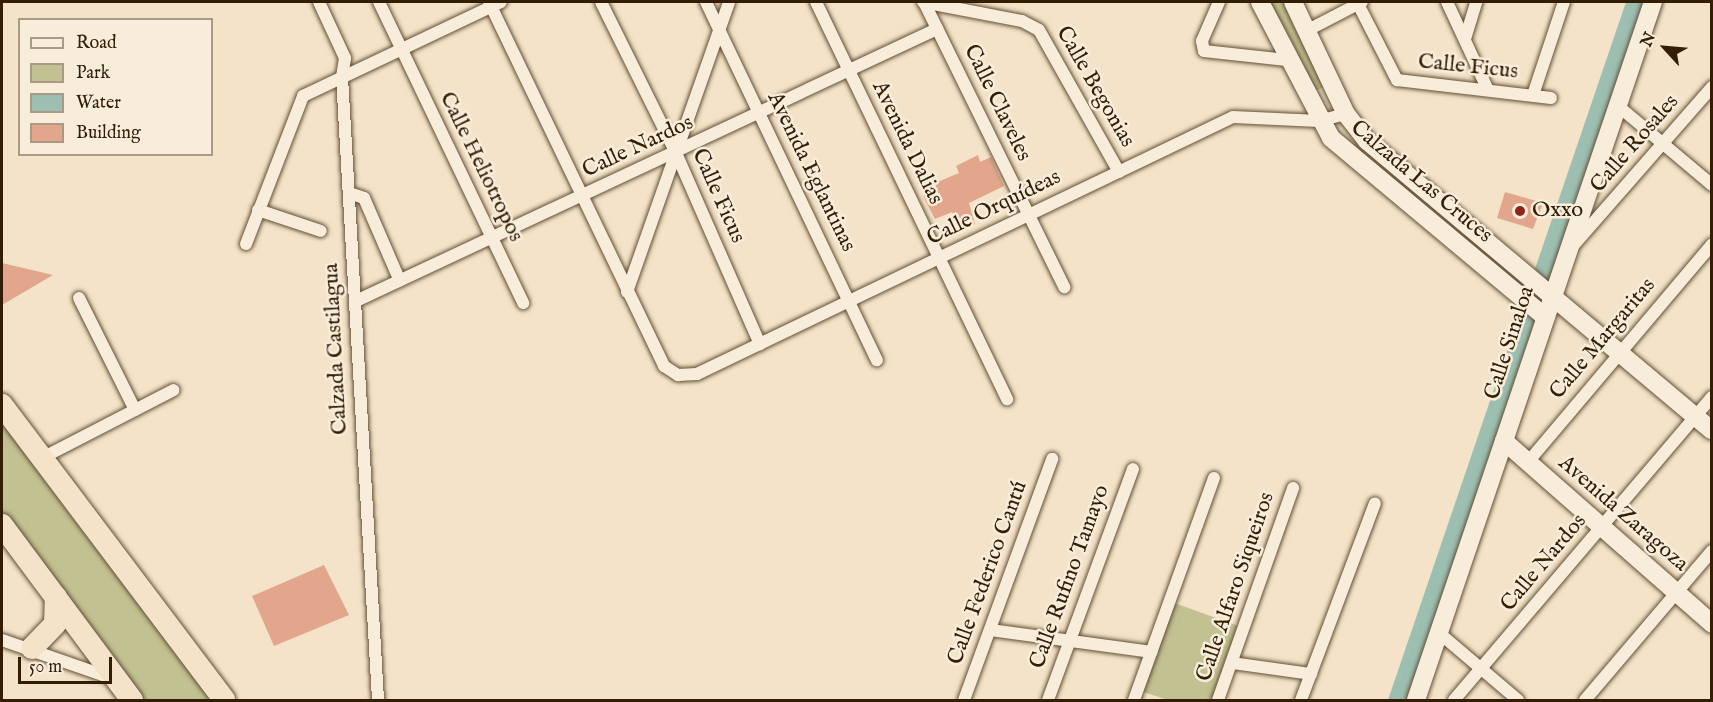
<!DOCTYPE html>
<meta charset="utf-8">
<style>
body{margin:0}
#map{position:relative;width:1713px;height:702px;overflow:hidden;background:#f4e3c8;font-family:"IM FELL English",serif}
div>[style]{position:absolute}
.green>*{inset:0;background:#c2c191}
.water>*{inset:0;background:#9cbfb1}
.building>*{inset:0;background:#e2a68c}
.roads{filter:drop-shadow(0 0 2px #634f36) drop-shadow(0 0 2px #634f36)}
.street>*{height:12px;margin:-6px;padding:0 6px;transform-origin:6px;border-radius:6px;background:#f8eddb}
.secondary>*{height:18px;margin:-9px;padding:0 9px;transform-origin:9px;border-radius:9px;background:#f8eddb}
.highway>*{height:22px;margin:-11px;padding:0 11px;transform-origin:11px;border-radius:11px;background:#f4e3c8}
.dots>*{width:16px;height:16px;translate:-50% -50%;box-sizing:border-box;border:3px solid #f8eddb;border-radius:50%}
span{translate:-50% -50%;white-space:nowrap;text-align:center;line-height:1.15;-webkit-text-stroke:5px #f8eddb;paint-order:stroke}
.street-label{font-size:22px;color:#331e05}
.poi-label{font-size:22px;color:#331e05}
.left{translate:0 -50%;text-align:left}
.frame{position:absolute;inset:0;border:3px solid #331e05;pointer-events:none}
.legend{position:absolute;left:18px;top:18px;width:195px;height:138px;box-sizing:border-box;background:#f8eddb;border:2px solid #a99a85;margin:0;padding:8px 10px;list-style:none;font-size:18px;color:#331e05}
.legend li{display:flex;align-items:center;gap:12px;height:30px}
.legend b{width:30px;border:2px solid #a99a85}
.north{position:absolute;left:1635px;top:18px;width:60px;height:60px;-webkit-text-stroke:4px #f8eddb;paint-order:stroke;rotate:296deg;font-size:16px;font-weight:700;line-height:24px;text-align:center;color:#331e05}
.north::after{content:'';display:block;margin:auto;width:21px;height:27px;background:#331e05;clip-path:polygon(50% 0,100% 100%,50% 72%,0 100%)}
.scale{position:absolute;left:18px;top:657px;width:94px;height:27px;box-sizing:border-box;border:3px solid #331e05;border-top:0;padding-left:8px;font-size:18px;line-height:21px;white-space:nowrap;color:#331e05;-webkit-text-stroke:4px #f8eddb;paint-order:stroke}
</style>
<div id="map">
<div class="green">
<i style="clip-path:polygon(1267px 2px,1283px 2px,1324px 87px,1313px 92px)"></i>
<i style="clip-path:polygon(2px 412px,222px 700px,136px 700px,2px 520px)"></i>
<i style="clip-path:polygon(1169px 601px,1241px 627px,1216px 700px,1168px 700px,1140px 691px)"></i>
</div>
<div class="water">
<i style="clip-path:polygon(1626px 2px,1644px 2px,1410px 700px,1388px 700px)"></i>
</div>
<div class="building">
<i style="clip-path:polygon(978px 155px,980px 162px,991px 157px,1004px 186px,969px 203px,975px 224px,960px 230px,952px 212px,935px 219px,923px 196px,937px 189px,935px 183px,959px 173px,956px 166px)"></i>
<i style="clip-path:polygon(1505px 192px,1543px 203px,1533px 229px,1497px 218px)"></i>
<i style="clip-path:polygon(2px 263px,53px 275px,2px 305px)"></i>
<i style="clip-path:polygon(324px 565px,349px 615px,274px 646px,252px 596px)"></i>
</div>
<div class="roads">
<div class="street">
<i style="left:319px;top:2px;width:62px;rotate:65.1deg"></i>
<i style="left:345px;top:58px;width:19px;rotate:99deg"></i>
<i style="left:342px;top:77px;width:624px;rotate:86.69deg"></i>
<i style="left:379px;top:2px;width:334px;rotate:64.4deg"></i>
<i style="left:489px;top:2px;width:404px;rotate:64.3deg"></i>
<i style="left:664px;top:366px;width:17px;rotate:33deg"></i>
<i style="left:678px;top:375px;width:19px;rotate:-3deg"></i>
<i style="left:697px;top:374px;width:594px;rotate:-25.62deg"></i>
<i style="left:1233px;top:117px;width:86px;rotate:2.7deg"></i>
<i style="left:1319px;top:121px;width:28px;rotate:-15deg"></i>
<i style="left:601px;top:2px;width:169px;rotate:63.6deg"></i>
<i style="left:676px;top:153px;width:209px;rotate:66.3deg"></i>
<i style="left:706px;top:2px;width:397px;rotate:64.5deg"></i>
<i style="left:816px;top:2px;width:441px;rotate:64.3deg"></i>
<i style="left:923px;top:2px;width:101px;rotate:10.9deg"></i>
<i style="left:1022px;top:21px;width:19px;rotate:28deg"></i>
<i style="left:1039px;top:30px;width:163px;rotate:60.6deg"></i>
<i style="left:924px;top:2px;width:318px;rotate:63.8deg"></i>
<i style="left:1219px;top:2px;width:43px;rotate:113.6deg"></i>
<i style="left:1202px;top:41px;width:10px;rotate:79deg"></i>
<i style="left:1204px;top:51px;width:83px;rotate:6.2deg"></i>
<i style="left:1357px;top:2px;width:88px;rotate:62.9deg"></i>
<i style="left:1397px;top:80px;width:155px;rotate:6.7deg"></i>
<i style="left:1447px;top:2px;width:97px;rotate:65deg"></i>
<i style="left:1306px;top:31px;width:63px;rotate:-27.4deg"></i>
<i style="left:1465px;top:39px;width:39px;rotate:-73deg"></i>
<i style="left:1533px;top:95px;width:98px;rotate:-71.6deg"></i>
<i style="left:1617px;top:105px;width:124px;rotate:40.1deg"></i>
<i style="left:349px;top:193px;width:16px;rotate:18deg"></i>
<i style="left:364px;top:198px;width:90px;rotate:66.6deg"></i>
<i style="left:258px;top:210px;width:66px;rotate:18.4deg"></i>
<i style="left:246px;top:244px;width:159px;rotate:-68.9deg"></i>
<i style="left:303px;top:96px;width:219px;rotate:-25.4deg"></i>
<i style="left:1572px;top:247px;width:213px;rotate:-48.8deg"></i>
<i style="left:627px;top:292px;width:307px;rotate:-70.6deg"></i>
<i style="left:79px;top:298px;width:125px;rotate:63.4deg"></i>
<i style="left:356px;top:301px;width:642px;rotate:-25.09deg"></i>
<i style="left:42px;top:458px;width:148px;rotate:-27.3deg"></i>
<i style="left:1528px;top:462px;width:285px;rotate:-49.8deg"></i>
<i style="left:991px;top:630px;width:162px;rotate:7.8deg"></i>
<i style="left:1438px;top:632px;width:105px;rotate:40.4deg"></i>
<i style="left:2px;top:640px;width:119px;rotate:19.2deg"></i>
<i style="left:1232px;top:663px;width:80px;rotate:7.9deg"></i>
<i style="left:964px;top:700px;width:257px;rotate:-69.9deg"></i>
<i style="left:1048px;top:700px;width:246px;rotate:-69.8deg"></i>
<i style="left:1134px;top:700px;width:236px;rotate:-70.2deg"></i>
<i style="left:1218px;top:700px;width:225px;rotate:-70.5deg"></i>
<i style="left:1301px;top:700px;width:210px;rotate:-69.4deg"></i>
<i style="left:1454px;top:700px;width:398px;rotate:-49.6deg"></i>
<i style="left:1585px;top:700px;width:196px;rotate:-49.6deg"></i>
</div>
<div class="secondary">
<i style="left:1260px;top:2px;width:153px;rotate:62.4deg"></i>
<i style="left:1331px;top:138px;width:276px;rotate:39.9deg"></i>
<i style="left:1293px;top:2px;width:124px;rotate:64.7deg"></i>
<i style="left:1346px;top:114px;width:34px;rotate:52deg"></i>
<i style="left:1367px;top:141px;width:450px;rotate:40deg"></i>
<i style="left:1504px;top:441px;width:277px;rotate:41.3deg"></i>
<i style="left:1416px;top:700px;width:737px;rotate:-71.25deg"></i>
</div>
<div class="highway">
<i style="left:2px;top:405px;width:369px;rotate:53deg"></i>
<i style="left:2px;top:525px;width:218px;rotate:53.4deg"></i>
<i style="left:32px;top:648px;width:33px;rotate:-46deg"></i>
<i style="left:55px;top:624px;width:27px;rotate:-88deg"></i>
</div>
</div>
<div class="dots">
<i style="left:1520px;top:211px;background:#8f2418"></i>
</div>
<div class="street-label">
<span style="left:1468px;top:67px;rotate:6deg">Calle Ficus</span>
<span style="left:1095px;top:87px;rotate:60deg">Calle Begonias</span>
<span style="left:997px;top:103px;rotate:64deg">Calle Claveles</span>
<span style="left:907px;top:143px;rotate:64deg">Avenida Dalias</span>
<span style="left:1635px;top:144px;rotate:-49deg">Calle Rosales</span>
<span style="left:638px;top:147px;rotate:-25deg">Calle Nardos</span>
<span style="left:481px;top:167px;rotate:64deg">Calle Heliotropos</span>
<span style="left:811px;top:172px;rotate:64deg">Avenida Eglantinas</span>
<span style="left:1421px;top:182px;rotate:40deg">Calzada Las Cruces</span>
<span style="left:718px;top:196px;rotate:66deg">Calle Ficus</span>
<span style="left:994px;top:208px;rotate:-26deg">Calle Orquídeas</span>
<span style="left:1603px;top:339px;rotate:-50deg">Calle Margaritas</span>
<span style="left:1510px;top:343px;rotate:-72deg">Calle Sinaloa</span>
<span style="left:336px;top:349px;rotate:-93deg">Calzada Castilagua</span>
<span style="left:1623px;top:514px;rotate:41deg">Avenida Zaragoza</span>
<span style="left:1544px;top:563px;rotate:-50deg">Calle Nardos</span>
<span style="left:988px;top:573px;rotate:-70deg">Calle Federico Cantú</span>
<span style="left:1070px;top:577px;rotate:-70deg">Calle Rufino Tamayo</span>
<span style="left:1236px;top:587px;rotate:-71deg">Calle Alfaro Siqueiros</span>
</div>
<div class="poi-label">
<span class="left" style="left:1532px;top:211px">Oxxo</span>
</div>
<div class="frame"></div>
<ul class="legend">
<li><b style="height:8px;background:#f8eddb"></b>Road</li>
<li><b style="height:16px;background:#c2c191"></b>Park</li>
<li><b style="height:16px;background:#9cbfb1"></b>Water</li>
<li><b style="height:16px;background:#e2a68c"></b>Building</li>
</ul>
<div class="north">N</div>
<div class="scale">50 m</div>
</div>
